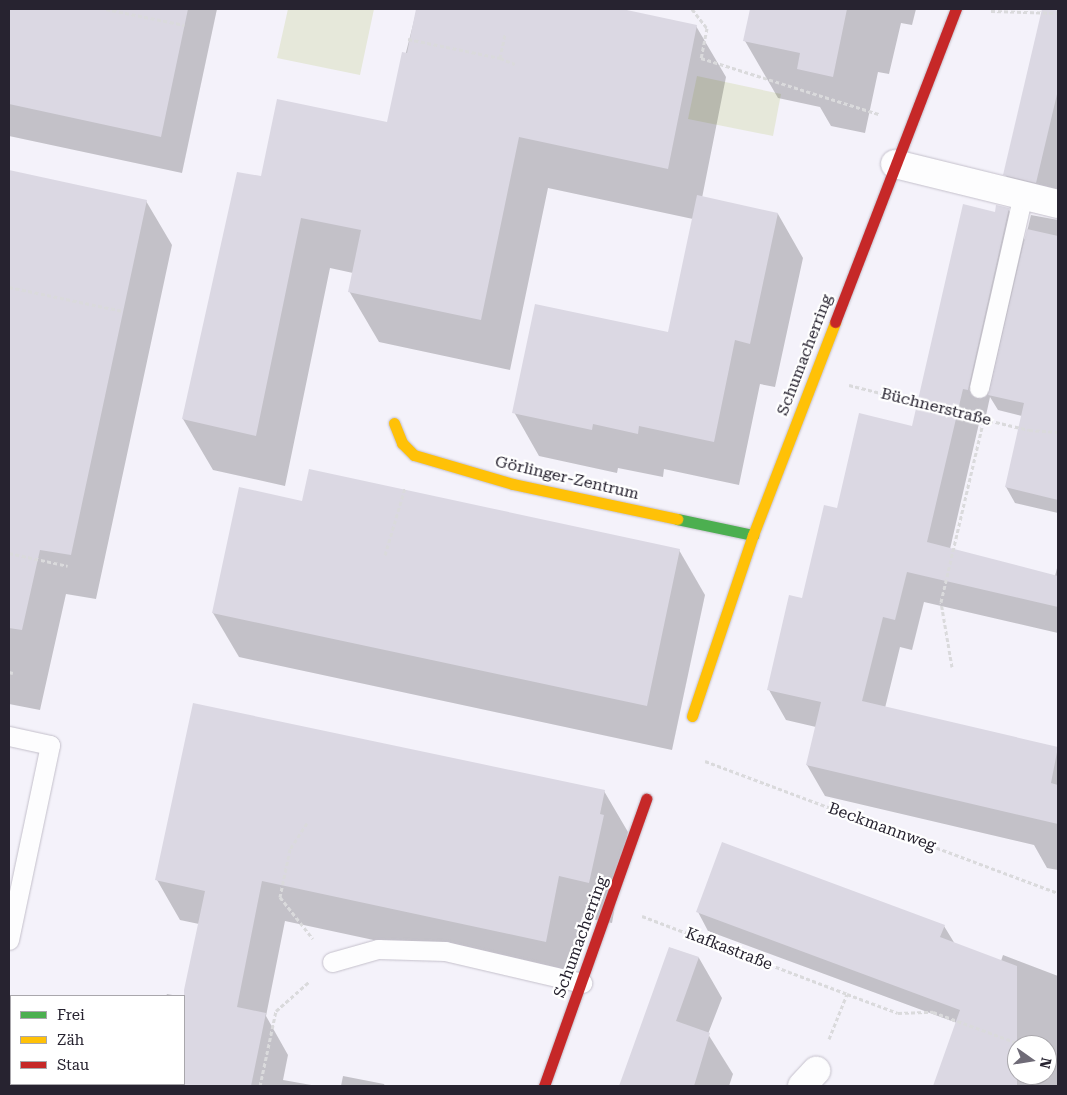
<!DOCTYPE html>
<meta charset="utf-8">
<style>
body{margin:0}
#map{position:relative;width:1067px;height:1095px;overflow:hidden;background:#f4f2fa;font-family:"Roboto Serif",serif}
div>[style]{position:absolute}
.green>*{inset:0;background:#e6e8da}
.shadow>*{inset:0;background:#0003}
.building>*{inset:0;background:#dbd8e3}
.path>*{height:3px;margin-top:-1.5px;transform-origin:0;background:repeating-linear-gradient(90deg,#dadadc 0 4px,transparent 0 6.5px)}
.roads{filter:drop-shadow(0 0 1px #c4c0cb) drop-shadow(0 0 1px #c4c0cb)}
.lane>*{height:19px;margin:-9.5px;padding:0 9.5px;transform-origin:9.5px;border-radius:9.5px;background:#fdfdfe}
.street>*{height:28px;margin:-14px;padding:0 14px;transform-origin:14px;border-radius:14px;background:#fdfdfe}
.fast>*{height:11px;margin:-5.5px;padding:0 5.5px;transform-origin:5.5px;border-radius:5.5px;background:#4caf50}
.slow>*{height:11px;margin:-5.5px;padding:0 5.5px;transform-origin:5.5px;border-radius:5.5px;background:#ffc107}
.jam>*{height:11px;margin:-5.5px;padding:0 5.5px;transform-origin:5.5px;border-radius:5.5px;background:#c62828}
span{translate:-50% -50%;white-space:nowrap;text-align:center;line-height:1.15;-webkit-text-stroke:4.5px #fff;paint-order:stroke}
.street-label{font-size:16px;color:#272330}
.frame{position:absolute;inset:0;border:10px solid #272330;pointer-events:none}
.legend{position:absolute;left:10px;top:995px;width:175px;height:90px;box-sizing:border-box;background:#fff;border:1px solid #a9a7ac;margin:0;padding:6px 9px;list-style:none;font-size:15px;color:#272330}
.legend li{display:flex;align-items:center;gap:10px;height:25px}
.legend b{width:25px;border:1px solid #a9a7ac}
.north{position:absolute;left:1007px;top:1035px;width:50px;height:50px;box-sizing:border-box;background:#fff;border:1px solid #a9a7ac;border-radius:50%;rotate:103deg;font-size:14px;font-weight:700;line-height:20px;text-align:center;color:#272330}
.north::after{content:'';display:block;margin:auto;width:18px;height:22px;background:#6f6b77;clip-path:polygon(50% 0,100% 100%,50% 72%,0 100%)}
</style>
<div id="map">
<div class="green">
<i style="clip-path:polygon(288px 9px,374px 9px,360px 75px,277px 58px)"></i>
<i style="clip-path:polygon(697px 76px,781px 94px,773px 136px,688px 119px)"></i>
</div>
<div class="shadow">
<i style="clip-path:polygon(9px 9px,217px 9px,182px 173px,9px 136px)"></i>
<i style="clip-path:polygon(417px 9px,617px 9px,696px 26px,726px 77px,702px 198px,778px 214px,803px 258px,775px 387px,760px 384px,739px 485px,664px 469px,663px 477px,618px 468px,617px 473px,539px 456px,514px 412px,669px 334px,693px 219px,548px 188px,510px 370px,379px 342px,349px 291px,353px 273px,330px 268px,285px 486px,213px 470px,183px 419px,262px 178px,388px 123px)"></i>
<i style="clip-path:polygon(752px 9px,916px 9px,912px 25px,901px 23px,889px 74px,878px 72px,865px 133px,831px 126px,820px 107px,778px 98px,745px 41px)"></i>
<i style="clip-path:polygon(1039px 33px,1058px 37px,1058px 201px,1014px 190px,1005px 174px)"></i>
<i style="clip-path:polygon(9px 171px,146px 201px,172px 245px,96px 599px,66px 594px,40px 710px,9px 704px)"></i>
<i style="clip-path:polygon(1008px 209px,1025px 240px,1031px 215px,1058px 220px,1058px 513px,1015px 503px,1006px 487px,1022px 416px,998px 410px,990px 397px,985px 420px,980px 419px,950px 549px,1055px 576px,1058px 564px,1058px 633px,924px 602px,912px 650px,900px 647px,885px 708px,1058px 749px,1058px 870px,1047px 868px,1034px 845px,825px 796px,807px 765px,816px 727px,786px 720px,769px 690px,838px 509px,913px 427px,996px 213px)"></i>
<i style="clip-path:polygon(303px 502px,679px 550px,705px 595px,672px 750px,239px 657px,213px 613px)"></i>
<i style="clip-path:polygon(604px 791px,628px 832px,612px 923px,582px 917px,569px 982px,285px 921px,266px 1016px,288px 1055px,283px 1080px,317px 1086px,147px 1086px,184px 1084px,184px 996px,199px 924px,180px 920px,157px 880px)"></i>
<i style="clip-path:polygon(evenodd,698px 912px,944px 926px,955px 944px,1001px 961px,1003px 955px,1058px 976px,1058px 1086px,934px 1086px,957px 1023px,708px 931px,698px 912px,1017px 1045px,1047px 1045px,1047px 1075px,1017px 1075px,1017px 1045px)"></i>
<i style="clip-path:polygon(670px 948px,699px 958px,722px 998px,708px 1034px,733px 1074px,729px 1086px,620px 1086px)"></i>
<i style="clip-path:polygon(167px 994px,178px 996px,166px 996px)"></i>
<i style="clip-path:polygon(343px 1076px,384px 1084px,385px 1086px,341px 1086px)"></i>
</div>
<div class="building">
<i style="clip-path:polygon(9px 9px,188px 9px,161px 137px,9px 104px)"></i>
<i style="clip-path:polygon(416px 9px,622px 9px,697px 25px,668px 169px,519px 137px,481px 320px,348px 292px,361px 230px,301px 218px,256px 436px,182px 419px,237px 172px,261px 176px,277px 99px,387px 122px,402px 52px,407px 53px)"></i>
<i style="clip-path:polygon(750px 9px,847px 9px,833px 77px,797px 69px,800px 53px,743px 41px)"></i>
<i style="clip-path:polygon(1042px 9px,1058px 9px,1058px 90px,1036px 183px,1003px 175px)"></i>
<i style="clip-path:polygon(9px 170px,147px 200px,71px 555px,40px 550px,22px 630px,9px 628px)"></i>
<i style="clip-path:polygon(697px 195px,778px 213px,750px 344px,735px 340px,714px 442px,639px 426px,638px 434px,593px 424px,592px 430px,512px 413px,535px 304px,668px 332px)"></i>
<i style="clip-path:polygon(963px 204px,995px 212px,996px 205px,1009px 208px,968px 390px,963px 389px,927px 542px,1058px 576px,1058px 607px,907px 572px,895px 620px,883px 617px,862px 701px,1058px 747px,1051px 783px,1058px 785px,1058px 824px,806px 765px,821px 702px,767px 690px,789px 595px,802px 598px,824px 505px,837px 508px,859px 413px,912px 426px)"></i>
<i style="clip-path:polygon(1027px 229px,1058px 236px,1058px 500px,1005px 487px,1024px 403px,988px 395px)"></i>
<i style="clip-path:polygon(309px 469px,680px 549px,647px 706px,212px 613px,239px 487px,302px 501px)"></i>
<i style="clip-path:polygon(193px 703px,605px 790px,600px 814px,604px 815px,589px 883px,559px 876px,546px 942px,262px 881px,237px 1007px,266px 1013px,251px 1086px,184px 1086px,184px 990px,205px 891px,155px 880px)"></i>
<i style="clip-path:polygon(722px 842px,945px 925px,940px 937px,1017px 966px,1017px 1086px,933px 1086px,960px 1010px,696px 912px)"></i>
<i style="clip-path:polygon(669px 947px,699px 957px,676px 1021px,710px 1033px,694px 1086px,619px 1086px)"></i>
</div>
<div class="path">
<i style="left:106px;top:9px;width:80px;rotate:11.6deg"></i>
<i style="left:692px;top:9px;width:24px;rotate:52deg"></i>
<i style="left:707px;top:28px;width:31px;rotate:101deg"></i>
<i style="left:701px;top:58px;width:187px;rotate:17.5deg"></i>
<i style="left:991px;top:11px;width:67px;rotate:1.7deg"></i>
<i style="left:408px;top:39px;width:94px;rotate:11.7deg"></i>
<i style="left:500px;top:58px;width:24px;rotate:-78deg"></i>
<i style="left:500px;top:58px;width:16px;rotate:22deg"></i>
<i style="left:9px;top:287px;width:116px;rotate:11.9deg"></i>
<i style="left:849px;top:385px;width:114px;rotate:14.2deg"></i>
<i style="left:983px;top:419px;width:47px;rotate:13.4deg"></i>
<i style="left:1029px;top:430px;width:29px;rotate:4deg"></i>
<i style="left:9px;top:553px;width:60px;rotate:12.4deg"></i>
<i style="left:385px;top:555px;width:70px;rotate:-73.4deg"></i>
<i style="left:952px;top:667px;width:66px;rotate:-99.6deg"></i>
<i style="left:941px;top:602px;width:188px;rotate:-76.8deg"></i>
<i style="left:9px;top:672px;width:4px;rotate:14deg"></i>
<i style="left:705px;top:761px;width:377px;rotate:20.5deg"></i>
<i style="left:307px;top:823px;width:31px;rotate:123deg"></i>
<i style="left:290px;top:849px;width:49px;rotate:101.8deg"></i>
<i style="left:280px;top:897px;width:53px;rotate:51.8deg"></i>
<i style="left:642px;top:916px;width:219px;rotate:20.8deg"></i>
<i style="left:829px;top:1039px;width:48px;rotate:-68.2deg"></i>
<i style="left:847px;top:994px;width:54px;rotate:20.4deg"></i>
<i style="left:898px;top:1013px;width:35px;rotate:-2deg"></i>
<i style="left:933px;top:1012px;width:96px;rotate:20.1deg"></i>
<i style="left:1047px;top:1054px;width:12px;rotate:20deg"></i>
<i style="left:260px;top:1086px;width:77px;rotate:-78deg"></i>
<i style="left:276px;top:1011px;width:45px;rotate:-41.4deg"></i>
</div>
<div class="roads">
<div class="lane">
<i style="left:979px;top:388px;width:198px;rotate:-77.2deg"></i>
<i style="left:9px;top:736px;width:42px;rotate:12.4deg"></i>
<i style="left:50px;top:745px;width:199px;rotate:101.9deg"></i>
<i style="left:332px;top:962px;width:48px;rotate:-15.8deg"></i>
<i style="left:378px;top:949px;width:67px;rotate:1.7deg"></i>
<i style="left:445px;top:951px;width:141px;rotate:13.1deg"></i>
</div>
<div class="street">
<i style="left:895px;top:164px;width:168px;rotate:13.8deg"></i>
<i style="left:802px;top:1086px;width:21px;rotate:-47deg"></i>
</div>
<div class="fast">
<i style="left:677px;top:519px;width:78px;rotate:11.9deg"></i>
</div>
<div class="slow">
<i style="left:394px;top:423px;width:22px;rotate:68deg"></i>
<i style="left:402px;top:443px;width:17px;rotate:45deg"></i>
<i style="left:414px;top:455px;width:103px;rotate:16.3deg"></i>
<i style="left:513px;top:484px;width:168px;rotate:12deg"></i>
<i style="left:692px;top:716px;width:191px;rotate:-71.4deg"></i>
<i style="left:753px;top:535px;width:228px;rotate:-68.9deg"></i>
</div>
<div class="jam">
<i style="left:835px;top:322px;width:336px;rotate:-68.9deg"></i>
<i style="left:544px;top:1086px;width:305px;rotate:-70.4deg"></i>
</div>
</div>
<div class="street-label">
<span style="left:805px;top:355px;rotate:-69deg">Schumacherring</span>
<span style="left:936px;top:407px;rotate:14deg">Büchnerstraße</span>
<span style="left:567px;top:478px;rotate:13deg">Görlinger-Zentrum</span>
<span style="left:882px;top:827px;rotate:20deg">Beckmannweg</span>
<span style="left:581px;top:937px;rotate:-70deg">Schumacherring</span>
<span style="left:729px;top:949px;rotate:21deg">Kafkastraße</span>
</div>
<div class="frame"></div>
<ul class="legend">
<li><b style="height:6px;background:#4caf50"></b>Frei</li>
<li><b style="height:6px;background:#ffc107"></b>Zäh</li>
<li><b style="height:6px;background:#c62828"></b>Stau</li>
</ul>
<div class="north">N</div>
</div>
